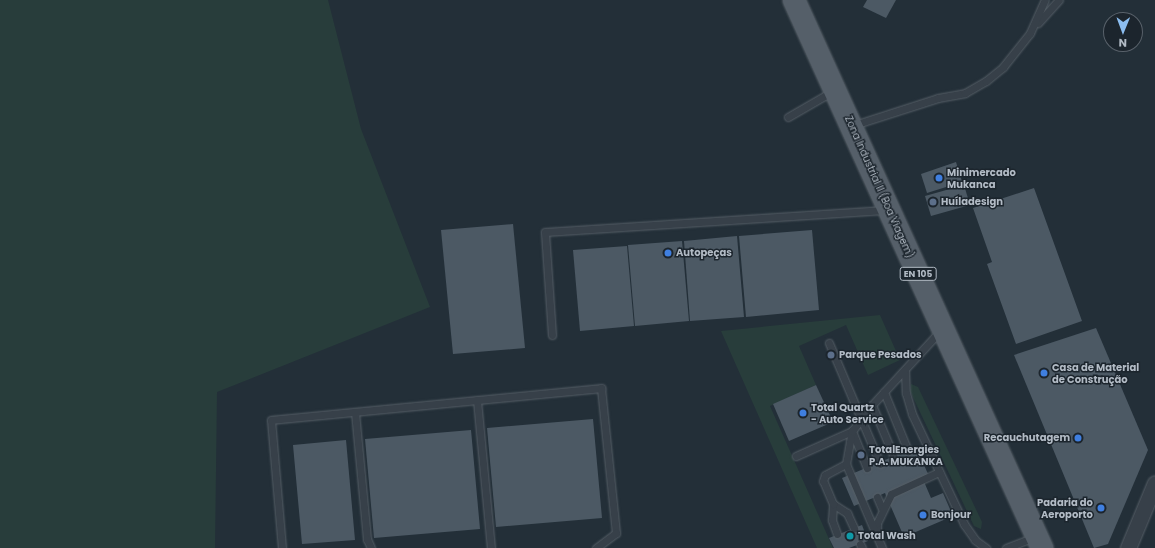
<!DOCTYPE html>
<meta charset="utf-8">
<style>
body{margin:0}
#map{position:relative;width:1155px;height:548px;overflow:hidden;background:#232f38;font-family:Poppins,sans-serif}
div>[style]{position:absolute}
.green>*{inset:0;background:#283d3b}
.building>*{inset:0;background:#4c5964}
.roads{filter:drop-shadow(0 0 1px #555e66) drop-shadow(0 0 1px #555e66)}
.lane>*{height:7px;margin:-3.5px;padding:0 3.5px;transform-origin:3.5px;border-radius:3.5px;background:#374049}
.street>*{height:15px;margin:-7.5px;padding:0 7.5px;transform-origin:7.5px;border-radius:7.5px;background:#374049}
.primary>*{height:22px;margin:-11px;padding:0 11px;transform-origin:11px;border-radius:11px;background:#555f69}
.dots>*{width:11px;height:11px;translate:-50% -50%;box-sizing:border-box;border:2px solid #1c252d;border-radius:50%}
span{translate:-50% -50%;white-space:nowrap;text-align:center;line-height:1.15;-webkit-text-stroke:3px #1c252d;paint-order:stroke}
.shield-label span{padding:1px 3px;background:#1c252d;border:1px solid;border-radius:3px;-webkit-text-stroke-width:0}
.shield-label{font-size:9px;color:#b2bbc5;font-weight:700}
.poi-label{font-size:10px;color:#b2bbc5;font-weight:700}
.left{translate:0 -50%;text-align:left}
.right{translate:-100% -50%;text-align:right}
.street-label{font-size:10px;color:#b2bbc5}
.north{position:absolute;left:1103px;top:12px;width:40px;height:40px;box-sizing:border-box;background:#1c252d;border:1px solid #58616a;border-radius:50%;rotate:181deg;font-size:11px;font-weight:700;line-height:16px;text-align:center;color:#b2bbc5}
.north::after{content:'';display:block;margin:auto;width:14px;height:18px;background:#8cbef0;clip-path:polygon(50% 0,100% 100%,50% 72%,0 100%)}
</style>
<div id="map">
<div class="green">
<i style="clip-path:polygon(0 0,328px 0,361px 129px,430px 307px,217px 392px,215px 548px,0 548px)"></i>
<i style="clip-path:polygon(880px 315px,900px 360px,868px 375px,846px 325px,799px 346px,816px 385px,770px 406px,833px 548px,817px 548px,721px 331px)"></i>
<i style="clip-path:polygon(911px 384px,918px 387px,982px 522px,981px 529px,974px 526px,910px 391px)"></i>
</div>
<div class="building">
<i style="clip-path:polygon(867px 0,896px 0,886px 18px,863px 7px)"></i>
<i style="clip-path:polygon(956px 162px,962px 182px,927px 193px,921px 174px)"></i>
<i style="clip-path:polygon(964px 185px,970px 205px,931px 216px,925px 196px)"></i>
<i style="clip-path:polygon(1034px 188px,1082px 321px,1016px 344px,987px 264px,992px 262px,973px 208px)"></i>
<i style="clip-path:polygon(513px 224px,525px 348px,453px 354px,441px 230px)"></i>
<i style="clip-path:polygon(812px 230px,819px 310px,746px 317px,739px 236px)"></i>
<i style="clip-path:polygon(737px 236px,744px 317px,690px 321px,684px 241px)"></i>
<i style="clip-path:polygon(682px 241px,689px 321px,635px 326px,628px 245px)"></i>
<i style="clip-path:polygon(627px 246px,634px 326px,580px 331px,573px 250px)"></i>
<i style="clip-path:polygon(1096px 328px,1148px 450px,1108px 544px,1094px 548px,1014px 355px)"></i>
<i style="clip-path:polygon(816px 385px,833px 422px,789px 441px,773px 404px)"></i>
<i style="clip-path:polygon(593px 419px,602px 518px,496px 527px,487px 428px)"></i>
<i style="clip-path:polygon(471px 430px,480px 529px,374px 538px,365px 439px)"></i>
<i style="clip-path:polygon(346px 440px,355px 540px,302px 544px,293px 445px)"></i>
<i style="clip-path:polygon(916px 447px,928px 474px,922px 477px,931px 498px,943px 493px,953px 516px,904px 537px,885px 493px,854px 506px,842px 478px)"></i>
<i style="clip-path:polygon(862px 525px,868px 541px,849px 548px,834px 548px,829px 538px)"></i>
</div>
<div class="roads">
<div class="lane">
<i style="left:1038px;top:23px;width:31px;rotate:-48deg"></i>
<i style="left:788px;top:117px;width:52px;rotate:-30deg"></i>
<i style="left:854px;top:125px;width:88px;rotate:-17.8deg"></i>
<i style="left:938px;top:98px;width:27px;rotate:-10deg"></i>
<i style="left:965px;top:93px;width:24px;rotate:-30deg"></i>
<i style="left:986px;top:81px;width:22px;rotate:-39deg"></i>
<i style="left:1003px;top:67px;width:43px;rotate:-51.5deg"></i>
<i style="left:1030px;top:33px;width:36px;rotate:-66deg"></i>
<i style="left:552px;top:335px;width:103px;rotate:-93.9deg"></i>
<i style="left:545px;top:232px;width:341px;rotate:-3.7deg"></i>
<i style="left:829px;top:343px;width:131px;rotate:67.1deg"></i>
<i style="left:905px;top:370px;width:23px;rotate:88deg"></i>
<i style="left:906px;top:393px;width:22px;rotate:74deg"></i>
<i style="left:912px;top:414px;width:122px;rotate:64.7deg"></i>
<i style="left:964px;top:524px;width:19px;rotate:55deg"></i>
<i style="left:975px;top:540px;width:14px;rotate:36deg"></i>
<i style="left:884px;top:392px;width:64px;rotate:67.9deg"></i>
<i style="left:477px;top:400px;width:149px;rotate:84.6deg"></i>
<i style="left:872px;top:405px;width:56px;rotate:67.1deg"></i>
<i style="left:355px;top:412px;width:128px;rotate:84.6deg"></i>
<i style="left:367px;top:539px;width:10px;rotate:66deg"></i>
<i style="left:796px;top:456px;width:61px;rotate:-24.1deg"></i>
<i style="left:852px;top:431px;width:40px;rotate:68deg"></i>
<i style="left:877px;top:497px;width:13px;rotate:67deg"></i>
<i style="left:833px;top:504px;width:17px;rotate:33deg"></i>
<i style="left:847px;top:513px;width:17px;rotate:65deg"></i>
<i style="left:877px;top:533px;width:10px;rotate:-90deg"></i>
<i style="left:877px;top:523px;width:32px;rotate:-64deg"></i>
<i style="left:891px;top:494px;width:53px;rotate:-24.6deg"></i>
<i style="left:837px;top:534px;width:15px;rotate:-110deg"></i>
<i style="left:832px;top:520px;width:16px;rotate:-86deg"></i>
<i style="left:833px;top:504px;width:25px;rotate:-113deg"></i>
<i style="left:823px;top:481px;width:6px;rotate:-72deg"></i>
<i style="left:825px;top:475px;width:24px;rotate:-28deg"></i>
<i style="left:860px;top:544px;width:4px;rotate:63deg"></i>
<i style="left:282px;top:548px;width:128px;rotate:-94.9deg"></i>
<i style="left:271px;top:420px;width:332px;rotate:-5.5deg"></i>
<i style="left:601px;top:388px;width:146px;rotate:84.1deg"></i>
<i style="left:616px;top:533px;width:25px;rotate:143deg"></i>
<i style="left:882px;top:548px;width:91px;rotate:-113.2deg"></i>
<i style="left:846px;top:464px;width:34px;rotate:-80deg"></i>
<i style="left:852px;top:431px;width:33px;rotate:-52deg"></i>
<i style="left:872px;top:405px;width:100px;rotate:-47.4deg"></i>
<i style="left:1006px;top:548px;width:30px;rotate:-21deg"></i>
</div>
<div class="street">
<i style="left:1128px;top:548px;width:70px;rotate:-67.4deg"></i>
</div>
<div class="primary">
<i style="left:794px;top:0;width:602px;rotate:65.65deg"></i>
</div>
</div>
<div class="dots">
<i style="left:939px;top:178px;background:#3f7fe0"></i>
<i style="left:933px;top:202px;background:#5c6f8a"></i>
<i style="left:668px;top:253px;background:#3f7fe0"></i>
<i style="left:831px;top:355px;background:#5c6f8a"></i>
<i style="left:1044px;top:373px;background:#3f7fe0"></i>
<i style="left:803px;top:413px;background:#3f7fe0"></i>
<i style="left:1078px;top:438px;background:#3f7fe0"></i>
<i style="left:861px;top:455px;background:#5c6f8a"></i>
<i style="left:1101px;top:508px;background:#3f7fe0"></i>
<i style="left:923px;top:515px;background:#3f7fe0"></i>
<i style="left:850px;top:536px;background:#0f9aa8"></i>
</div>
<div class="shield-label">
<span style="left:918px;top:274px">EN 105</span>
</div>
<div class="poi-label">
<span class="left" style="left:947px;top:178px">Minimercado<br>Mukanca</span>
<span class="left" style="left:941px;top:202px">Huíladesign</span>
<span class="left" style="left:676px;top:253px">Autopeças</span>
<span class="left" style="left:839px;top:355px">Parque Pesados</span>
<span class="left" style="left:1052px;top:373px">Casa de Material<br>de Construção</span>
<span class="left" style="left:811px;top:413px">Total Quartz<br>- Auto Service</span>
<span class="right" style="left:1070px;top:438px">Recauchutagem</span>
<span class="left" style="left:869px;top:455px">TotalEnergies<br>P.A. MUKANKA</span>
<span class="right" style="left:1093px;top:508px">Padaria do<br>Aeroporto</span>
<span class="left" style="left:931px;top:515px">Bonjour</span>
<span class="left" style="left:858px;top:536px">Total Wash</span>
</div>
<div class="street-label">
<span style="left:879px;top:187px;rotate:66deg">Zona Industrial II (Boa Viagem)</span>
</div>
<div class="north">N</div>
</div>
